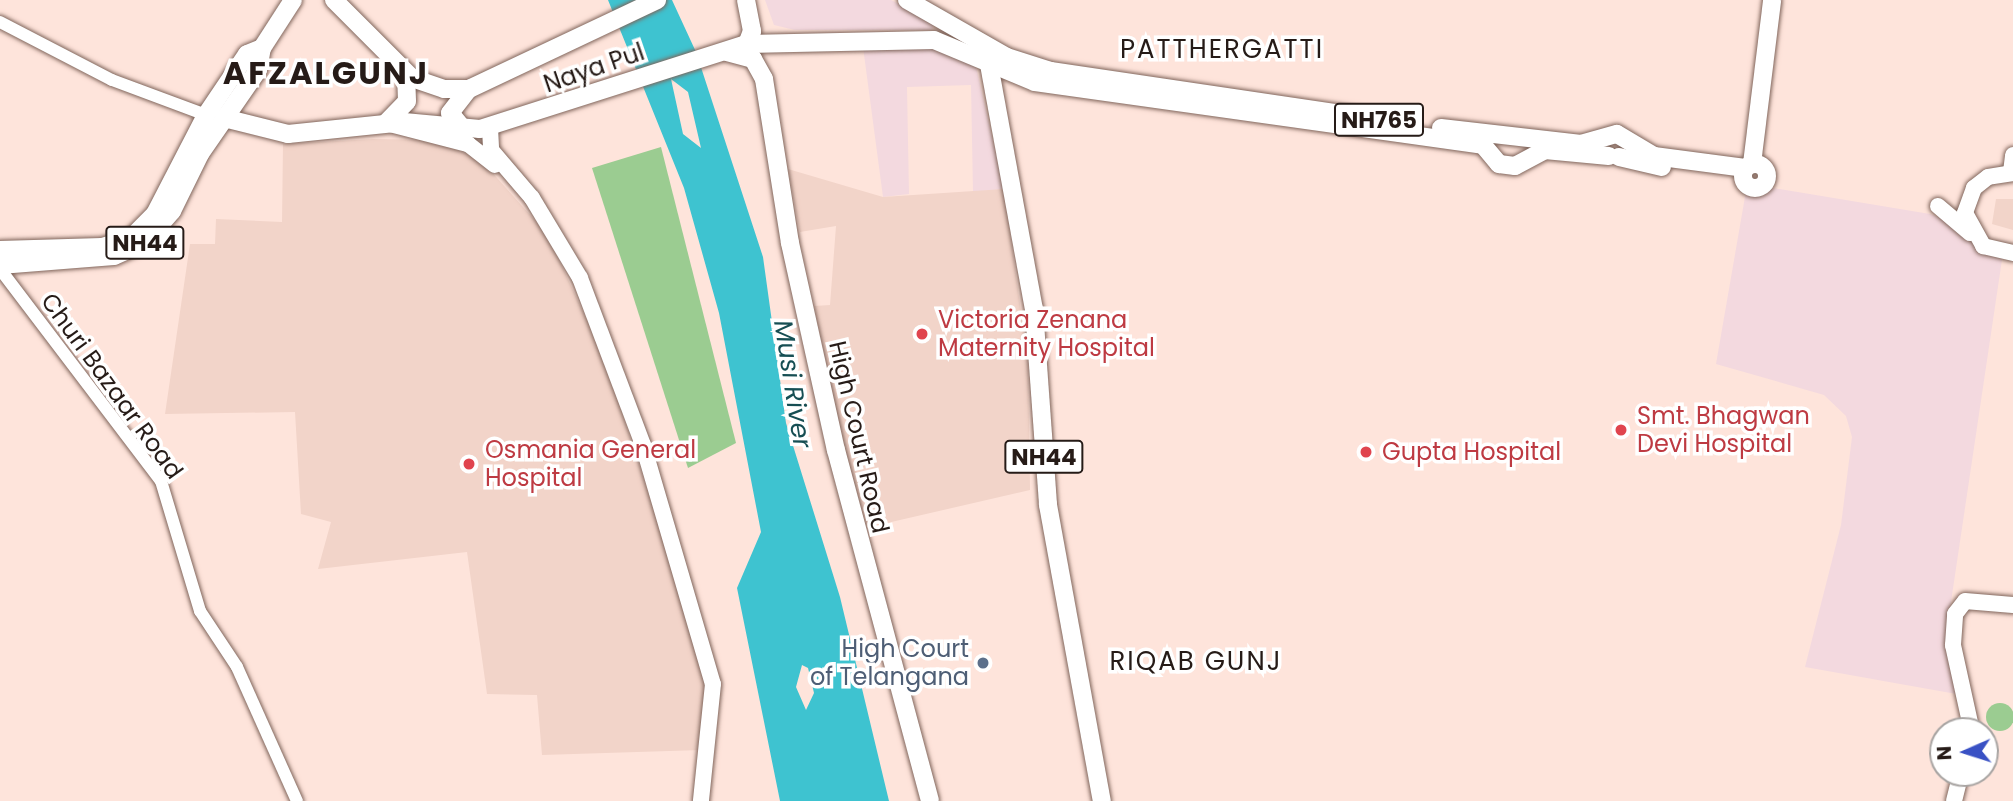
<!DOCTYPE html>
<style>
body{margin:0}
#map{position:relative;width:2013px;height:801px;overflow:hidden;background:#fee4db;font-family:Poppins,sans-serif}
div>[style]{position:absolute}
.commercial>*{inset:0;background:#f3d9df}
.built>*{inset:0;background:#f2d4c9}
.green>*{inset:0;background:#9bcc91}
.round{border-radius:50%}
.water>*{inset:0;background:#3ec3d0}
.roads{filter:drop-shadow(0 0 2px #80655b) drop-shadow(0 0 2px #80655b)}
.minor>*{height:12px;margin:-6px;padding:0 6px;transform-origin:6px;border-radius:6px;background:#fff}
.major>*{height:16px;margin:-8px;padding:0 8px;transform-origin:8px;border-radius:8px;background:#fff}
.highway>*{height:18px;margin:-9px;padding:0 9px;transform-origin:9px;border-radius:9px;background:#fff}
.highway>.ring{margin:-9px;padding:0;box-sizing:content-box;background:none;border:18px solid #fff;border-radius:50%}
.dots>*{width:19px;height:19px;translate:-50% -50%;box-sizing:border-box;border:4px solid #fff;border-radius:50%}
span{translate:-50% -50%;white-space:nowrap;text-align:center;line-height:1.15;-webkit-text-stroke:7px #fff;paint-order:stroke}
.shield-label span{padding:2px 5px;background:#fff;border:2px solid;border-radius:5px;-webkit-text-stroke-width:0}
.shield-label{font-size:23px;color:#261b17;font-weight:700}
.street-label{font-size:24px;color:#261b17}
.health-label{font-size:24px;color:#be3a42}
.left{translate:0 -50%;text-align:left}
.service-label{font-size:24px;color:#4e5e75}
.right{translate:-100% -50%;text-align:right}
.neighbourhood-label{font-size:26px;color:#261b17;letter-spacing:2px}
.water-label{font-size:26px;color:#164e53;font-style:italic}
.district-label{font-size:32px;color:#261b17;font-weight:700;letter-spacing:2px}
.north{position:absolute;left:1929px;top:717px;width:70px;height:70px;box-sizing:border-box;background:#fff;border:2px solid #a8a4a2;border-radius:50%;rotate:267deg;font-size:19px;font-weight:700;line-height:28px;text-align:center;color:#261b17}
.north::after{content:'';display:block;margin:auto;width:24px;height:32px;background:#3951c4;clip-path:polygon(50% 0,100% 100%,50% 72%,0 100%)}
</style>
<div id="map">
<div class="commercial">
<i style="clip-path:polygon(765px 0,891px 0,934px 22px,932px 30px,795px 30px,774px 25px)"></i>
<i style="clip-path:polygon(863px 47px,962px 49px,975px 62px,1004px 189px,973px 192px,971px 85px,907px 87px,909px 194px,883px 197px)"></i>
<i style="clip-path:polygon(1767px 187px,1930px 214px,1961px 225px,2003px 253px,1948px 622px,1962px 695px,1805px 667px,1841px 525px,1852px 437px,1846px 416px,1824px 395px,1716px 364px,1746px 191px)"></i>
</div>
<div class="built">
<i style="clip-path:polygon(373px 139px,433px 140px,481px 160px,547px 234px,603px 355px,708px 675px,701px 750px,542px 755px,537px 695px,487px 694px,467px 552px,318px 569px,331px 522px,301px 514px,295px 412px,165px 414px,190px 244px,215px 244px,216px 219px,282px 222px,283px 144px)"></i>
<i style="clip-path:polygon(788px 169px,883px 197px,1004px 189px,1028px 362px,1030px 490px,861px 529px,814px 306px,830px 305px,836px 226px,800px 232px)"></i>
<i style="clip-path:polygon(1996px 199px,2013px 199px,2013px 230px,1992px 224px)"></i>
</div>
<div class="green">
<i style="clip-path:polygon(661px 147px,736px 443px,688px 468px,592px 168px)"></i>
<i class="round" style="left:1986px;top:703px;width:28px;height:28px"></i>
</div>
<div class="water">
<i style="clip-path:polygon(evenodd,608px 0,672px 0,696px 52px,763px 257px,786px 423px,840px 597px,889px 801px,780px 801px,737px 588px,761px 532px,719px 313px,684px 188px,608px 0,671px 79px,688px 92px,701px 148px,683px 134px,671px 79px,608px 0,802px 665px,808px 668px,814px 693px,806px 710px,796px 687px,802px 665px)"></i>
</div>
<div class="roads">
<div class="minor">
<i style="left:0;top:22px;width:126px;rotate:27.4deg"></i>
<i style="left:112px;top:80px;width:100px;rotate:20.4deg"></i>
<i style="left:0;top:269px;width:266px;rotate:52.8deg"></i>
<i style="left:161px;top:481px;width:136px;rotate:73.3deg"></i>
<i style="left:200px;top:611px;width:67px;rotate:56.5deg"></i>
<i style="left:237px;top:667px;width:147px;rotate:65.9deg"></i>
</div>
<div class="major">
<i style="left:386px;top:123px;width:85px;rotate:14.4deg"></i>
<i style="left:468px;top:144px;width:34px;rotate:38deg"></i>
<i style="left:490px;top:128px;width:22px;rotate:87deg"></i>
<i style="left:491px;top:150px;width:63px;rotate:49.5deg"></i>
<i style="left:532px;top:198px;width:93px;rotate:59deg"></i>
<i style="left:580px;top:278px;width:178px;rotate:69.3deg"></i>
<i style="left:643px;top:445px;width:249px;rotate:73.7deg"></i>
<i style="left:713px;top:684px;width:118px;rotate:95.9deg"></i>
<i style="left:2011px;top:172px;width:17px;rotate:-83deg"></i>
<i style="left:2013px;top:173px;width:25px;rotate:171deg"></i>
<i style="left:1988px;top:177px;width:18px;rotate:142deg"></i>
<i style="left:1974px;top:188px;width:27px;rotate:110deg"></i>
<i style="left:1965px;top:213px;width:38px;rotate:61deg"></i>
<i style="left:1983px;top:246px;width:31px;rotate:13deg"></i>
<i style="left:1938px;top:206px;width:42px;rotate:40.2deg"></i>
<i style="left:1971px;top:727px;width:84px;rotate:-102.4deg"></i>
<i style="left:1953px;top:645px;width:31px;rotate:-86deg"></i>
<i style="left:1955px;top:614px;width:16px;rotate:-52deg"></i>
<i style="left:1965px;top:601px;width:48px;rotate:4.8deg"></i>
<i style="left:1954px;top:801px;width:29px;rotate:-76deg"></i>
</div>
<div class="highway">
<i style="left:334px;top:0;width:110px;rotate:45deg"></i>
<i style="left:412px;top:78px;width:34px;rotate:19deg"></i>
<i style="left:444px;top:89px;width:25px"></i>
<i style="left:746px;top:0;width:32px;rotate:79deg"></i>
<i style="left:752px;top:31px;width:14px;rotate:111deg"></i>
<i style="left:907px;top:0;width:115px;rotate:29.7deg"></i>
<i style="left:1007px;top:57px;width:46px;rotate:17.7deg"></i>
<i style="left:1051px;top:71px;width:320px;rotate:8.4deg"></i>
<i style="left:727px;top:52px;width:27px;rotate:15deg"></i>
<i style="left:753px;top:59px;width:23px;rotate:61deg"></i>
<i style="left:764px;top:79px;width:166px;rotate:81deg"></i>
<i style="left:790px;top:243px;width:212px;rotate:77.5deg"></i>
<i style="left:836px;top:450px;width:363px;rotate:75deg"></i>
<i style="left:988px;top:59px;width:254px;rotate:79.6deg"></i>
<i style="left:1034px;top:309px;width:196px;rotate:85.9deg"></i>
<i style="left:1048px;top:505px;width:301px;rotate:79.7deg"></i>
<i style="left:224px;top:118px;width:66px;rotate:14deg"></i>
<i style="left:288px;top:134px;width:117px;rotate:-5.9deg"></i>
<i style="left:404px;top:122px;width:76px;rotate:5.3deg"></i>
<i style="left:480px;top:129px;width:280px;rotate:-17.7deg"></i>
<i style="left:747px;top:44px;width:187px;rotate:-1.2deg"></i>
<i style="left:934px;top:40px;width:109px;rotate:22.6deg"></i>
<i style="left:1035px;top:82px;width:452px;rotate:8deg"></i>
<i style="left:1483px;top:145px;width:25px;rotate:50deg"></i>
<i style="left:1499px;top:164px;width:16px;rotate:7deg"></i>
<i style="left:1515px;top:166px;width:34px;rotate:-28deg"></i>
<i style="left:1545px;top:150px;width:64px;rotate:5.4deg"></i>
<i style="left:386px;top:123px;width:30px;rotate:-46deg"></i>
<i style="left:407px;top:101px;width:27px;rotate:-92deg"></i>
<i style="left:1441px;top:128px;width:141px;rotate:6.5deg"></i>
<i style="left:1581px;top:144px;width:37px;rotate:-16deg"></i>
<i style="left:1617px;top:134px;width:43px;rotate:30.7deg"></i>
<i style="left:1654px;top:156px;width:92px;rotate:7.5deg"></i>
<i style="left:464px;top:130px;width:22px;rotate:-129deg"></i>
<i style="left:450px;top:113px;width:31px;rotate:-52deg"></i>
<i style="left:469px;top:89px;width:208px;rotate:-25.3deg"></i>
<i style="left:1619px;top:157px;width:44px;rotate:13.1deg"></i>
<i class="ring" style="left:1743px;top:164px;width:6px;height:6px"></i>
<i style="left:1752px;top:164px;width:165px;rotate:-83deg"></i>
<i style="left:0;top:250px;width:102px;rotate:-1.7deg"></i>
<i style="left:102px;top:247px;width:30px;rotate:-17deg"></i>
<i style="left:131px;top:238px;width:34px;rotate:-45deg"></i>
<i style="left:155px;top:214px;width:111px;rotate:-62.7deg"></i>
<i style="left:206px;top:115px;width:73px;rotate:-56.1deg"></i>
<i style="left:247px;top:54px;width:16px;rotate:-22deg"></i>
<i style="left:0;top:265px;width:114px;rotate:-4.5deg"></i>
<i style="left:114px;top:256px;width:34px;rotate:-24deg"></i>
<i style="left:145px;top:242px;width:41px;rotate:-48.9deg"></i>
<i style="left:172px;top:211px;width:64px;rotate:-63.8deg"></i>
<i style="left:200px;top:154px;width:102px;rotate:-55.4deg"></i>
<i style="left:258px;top:70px;width:22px;rotate:-80deg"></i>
<i style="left:262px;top:48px;width:57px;rotate:-57.1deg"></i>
</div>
</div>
<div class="dots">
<i style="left:922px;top:334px;background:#e0444e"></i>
<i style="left:1621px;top:430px;background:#e0444e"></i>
<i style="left:1366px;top:452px;background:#e0444e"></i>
<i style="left:469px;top:464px;background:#e0444e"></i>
<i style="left:983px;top:663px;background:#5c6f8a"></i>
</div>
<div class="shield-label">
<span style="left:1379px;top:120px">NH765</span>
<span style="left:145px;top:243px">NH44</span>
<span style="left:1044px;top:457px">NH44</span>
</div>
<div class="street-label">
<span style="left:594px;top:68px;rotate:-19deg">Naya Pul</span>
<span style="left:112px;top:386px;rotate:54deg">Churi Bazaar Road</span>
<span style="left:859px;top:437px;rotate:77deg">High Court Road</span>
</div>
<div class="health-label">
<span class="left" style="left:938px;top:334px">Victoria Zenana<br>Maternity Hospital</span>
<span class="left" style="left:1637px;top:430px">Smt. Bhagwan<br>Devi Hospital</span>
<span class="left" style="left:485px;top:464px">Osmania General<br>Hospital</span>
<span class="left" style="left:1382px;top:452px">Gupta Hospital</span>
</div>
<div class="service-label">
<span class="right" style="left:969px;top:663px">High Court<br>of Telangana</span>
</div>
<div class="neighbourhood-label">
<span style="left:1222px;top:50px">PATTHERGATTI</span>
<span style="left:1196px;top:662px">RIQAB GUNJ</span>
</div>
<div class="water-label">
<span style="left:792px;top:384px;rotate:81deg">Musi River</span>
</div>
<div class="district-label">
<span style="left:326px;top:73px">AFZALGUNJ</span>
</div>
<div class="north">N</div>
</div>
